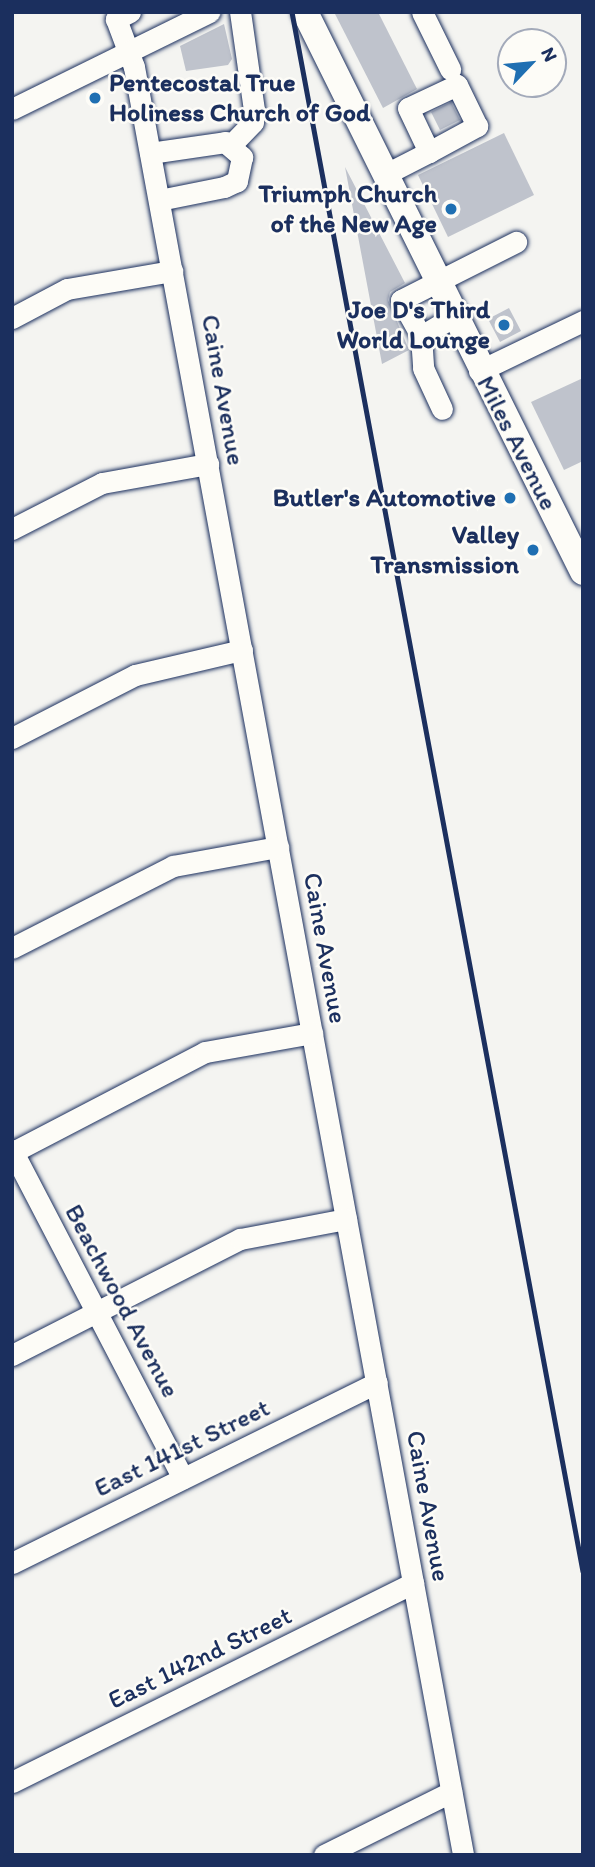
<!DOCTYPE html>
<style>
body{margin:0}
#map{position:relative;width:595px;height:1867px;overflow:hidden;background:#f4f4f1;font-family:Itim,sans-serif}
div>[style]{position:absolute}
.building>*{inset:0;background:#bfc3cc}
.roads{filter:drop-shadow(0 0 2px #1b2f5e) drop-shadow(0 0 2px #1b2f5e)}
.minor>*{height:21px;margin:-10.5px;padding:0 10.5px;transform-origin:10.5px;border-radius:10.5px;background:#fdfcf7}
.major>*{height:26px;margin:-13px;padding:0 13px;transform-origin:13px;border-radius:13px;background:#fdfcf7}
.rail>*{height:4.5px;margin:-2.25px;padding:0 2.25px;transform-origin:2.25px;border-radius:2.25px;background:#1b2f5e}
.dots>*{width:19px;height:19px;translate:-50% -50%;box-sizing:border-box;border:4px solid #fdfcf7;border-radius:50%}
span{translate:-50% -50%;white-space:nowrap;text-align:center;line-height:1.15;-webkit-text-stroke:5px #fdfcf7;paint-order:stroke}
.poi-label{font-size:26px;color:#1b2f5e;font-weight:700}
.left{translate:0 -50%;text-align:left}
.right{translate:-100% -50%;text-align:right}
.street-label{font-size:26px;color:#1b2f5e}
.frame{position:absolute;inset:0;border:14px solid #1b2f5e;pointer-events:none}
.north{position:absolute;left:497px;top:28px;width:70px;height:70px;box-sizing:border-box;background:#fdfcf7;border:2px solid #a3aaba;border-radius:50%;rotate:64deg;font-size:19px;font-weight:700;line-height:28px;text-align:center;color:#1b2f5e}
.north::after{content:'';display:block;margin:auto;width:24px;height:32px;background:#1f6fb2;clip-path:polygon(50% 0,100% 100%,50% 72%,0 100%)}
</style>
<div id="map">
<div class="building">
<i style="clip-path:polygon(334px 12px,378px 12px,417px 89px,383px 108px)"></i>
<i style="clip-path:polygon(224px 24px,232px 59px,228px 65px,186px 71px,180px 46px)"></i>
<i style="clip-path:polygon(451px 102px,460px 120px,440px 130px,431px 112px)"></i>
<i style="clip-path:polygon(504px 133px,534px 195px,448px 237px,418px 175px)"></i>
<i style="clip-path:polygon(345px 167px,405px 283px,390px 292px,388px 300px,409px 350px,382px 364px)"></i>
<i style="clip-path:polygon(509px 308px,521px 331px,500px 342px,488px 319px)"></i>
<i style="clip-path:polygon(583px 378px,583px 461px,564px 470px,531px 402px)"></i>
</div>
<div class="roads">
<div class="minor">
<i style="left:130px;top:12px;width:16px;rotate:153deg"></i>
<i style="left:116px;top:19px;width:51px;rotate:69.4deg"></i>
<i style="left:134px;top:67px;width:1818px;rotate:79.57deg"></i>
<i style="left:422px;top:12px;width:64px;rotate:63.8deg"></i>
<i style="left:12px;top:109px;width:220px;rotate:-26.2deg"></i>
<i style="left:230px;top:146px;width:33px;rotate:-46deg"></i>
<i style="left:253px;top:122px;width:12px;rotate:-85deg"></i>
<i style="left:254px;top:110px;width:99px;rotate:-98.1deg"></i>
<i style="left:150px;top:153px;width:76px;rotate:-8.3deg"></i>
<i style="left:225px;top:142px;width:23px;rotate:41deg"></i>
<i style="left:242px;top:157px;width:25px;rotate:102deg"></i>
<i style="left:237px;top:181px;width:14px;rotate:155deg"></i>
<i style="left:224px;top:187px;width:66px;rotate:168.7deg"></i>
<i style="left:384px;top:175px;width:51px;rotate:-27.1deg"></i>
<i style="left:429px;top:152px;width:55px;rotate:-28.4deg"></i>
<i style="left:477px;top:126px;width:46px;rotate:-116deg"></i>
<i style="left:457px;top:85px;width:54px;rotate:154.9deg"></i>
<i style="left:408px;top:108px;width:49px;rotate:64.5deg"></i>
<i style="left:453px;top:317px;width:37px;rotate:149deg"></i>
<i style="left:421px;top:336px;width:41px;rotate:-119.1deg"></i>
<i style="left:401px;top:300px;width:129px;rotate:-26.8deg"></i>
<i style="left:12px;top:318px;width:62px;rotate:-27.8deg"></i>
<i style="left:67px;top:289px;width:107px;rotate:-9.7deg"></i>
<i style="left:421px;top:336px;width:32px;rotate:86deg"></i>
<i style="left:423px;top:368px;width:45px;rotate:65.1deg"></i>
<i style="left:479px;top:371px;width:115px;rotate:-25.7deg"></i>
<i style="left:12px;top:529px;width:101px;rotate:-27.1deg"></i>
<i style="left:102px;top:483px;width:108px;rotate:-10.2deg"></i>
<i style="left:12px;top:738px;width:138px;rotate:-27.1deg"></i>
<i style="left:135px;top:675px;width:110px;rotate:-13.2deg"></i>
<i style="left:12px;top:948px;width:181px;rotate:-27deg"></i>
<i style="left:173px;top:866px;width:107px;rotate:-10.3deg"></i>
<i style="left:12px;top:1150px;width:370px;rotate:62.5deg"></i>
<i style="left:13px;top:1152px;width:216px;rotate:-27.5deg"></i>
<i style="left:205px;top:1052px;width:109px;rotate:-10.1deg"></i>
<i style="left:12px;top:1355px;width:256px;rotate:-27deg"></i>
<i style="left:240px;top:1239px;width:108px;rotate:-10.7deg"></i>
<i style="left:12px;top:1563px;width:407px;rotate:-26.3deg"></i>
<i style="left:12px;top:1782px;width:448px;rotate:-26.4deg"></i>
<i style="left:324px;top:1855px;width:142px;rotate:-26.4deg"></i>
</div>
<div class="major">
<i style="left:305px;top:12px;width:625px;rotate:63.6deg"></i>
</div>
</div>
<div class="rail">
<i style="left:292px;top:12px;width:1586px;rotate:79.43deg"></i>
</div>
<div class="dots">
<i style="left:95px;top:98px;background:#1f6fb2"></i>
<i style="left:451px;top:209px;background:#1f6fb2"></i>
<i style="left:504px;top:325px;background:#1f6fb2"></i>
<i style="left:510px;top:498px;background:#1f6fb2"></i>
<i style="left:533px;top:550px;background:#1f6fb2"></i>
</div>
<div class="poi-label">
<span class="left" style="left:109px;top:98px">Pentecostal True<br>Holiness Church of God</span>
<span class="right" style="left:437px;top:209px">Triumph Church<br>of the New Age</span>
<span class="right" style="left:490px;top:325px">Joe D's Third<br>World Lounge</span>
<span class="right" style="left:496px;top:498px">Butler's Automotive</span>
<span class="right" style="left:519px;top:550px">Valley<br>Transmission</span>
</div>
<div class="street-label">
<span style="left:223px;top:390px;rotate:80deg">Caine Avenue</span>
<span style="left:517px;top:443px;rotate:63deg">Miles Avenue</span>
<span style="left:325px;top:948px;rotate:80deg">Caine Avenue</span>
<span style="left:122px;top:1301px;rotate:62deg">Beachwood Avenue</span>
<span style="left:182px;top:1448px;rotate:-26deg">East 141st Street</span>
<span style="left:428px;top:1506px;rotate:80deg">Caine Avenue</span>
<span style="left:200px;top:1658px;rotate:-26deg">East 142nd Street</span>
</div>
<div class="frame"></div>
<div class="north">N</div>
</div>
